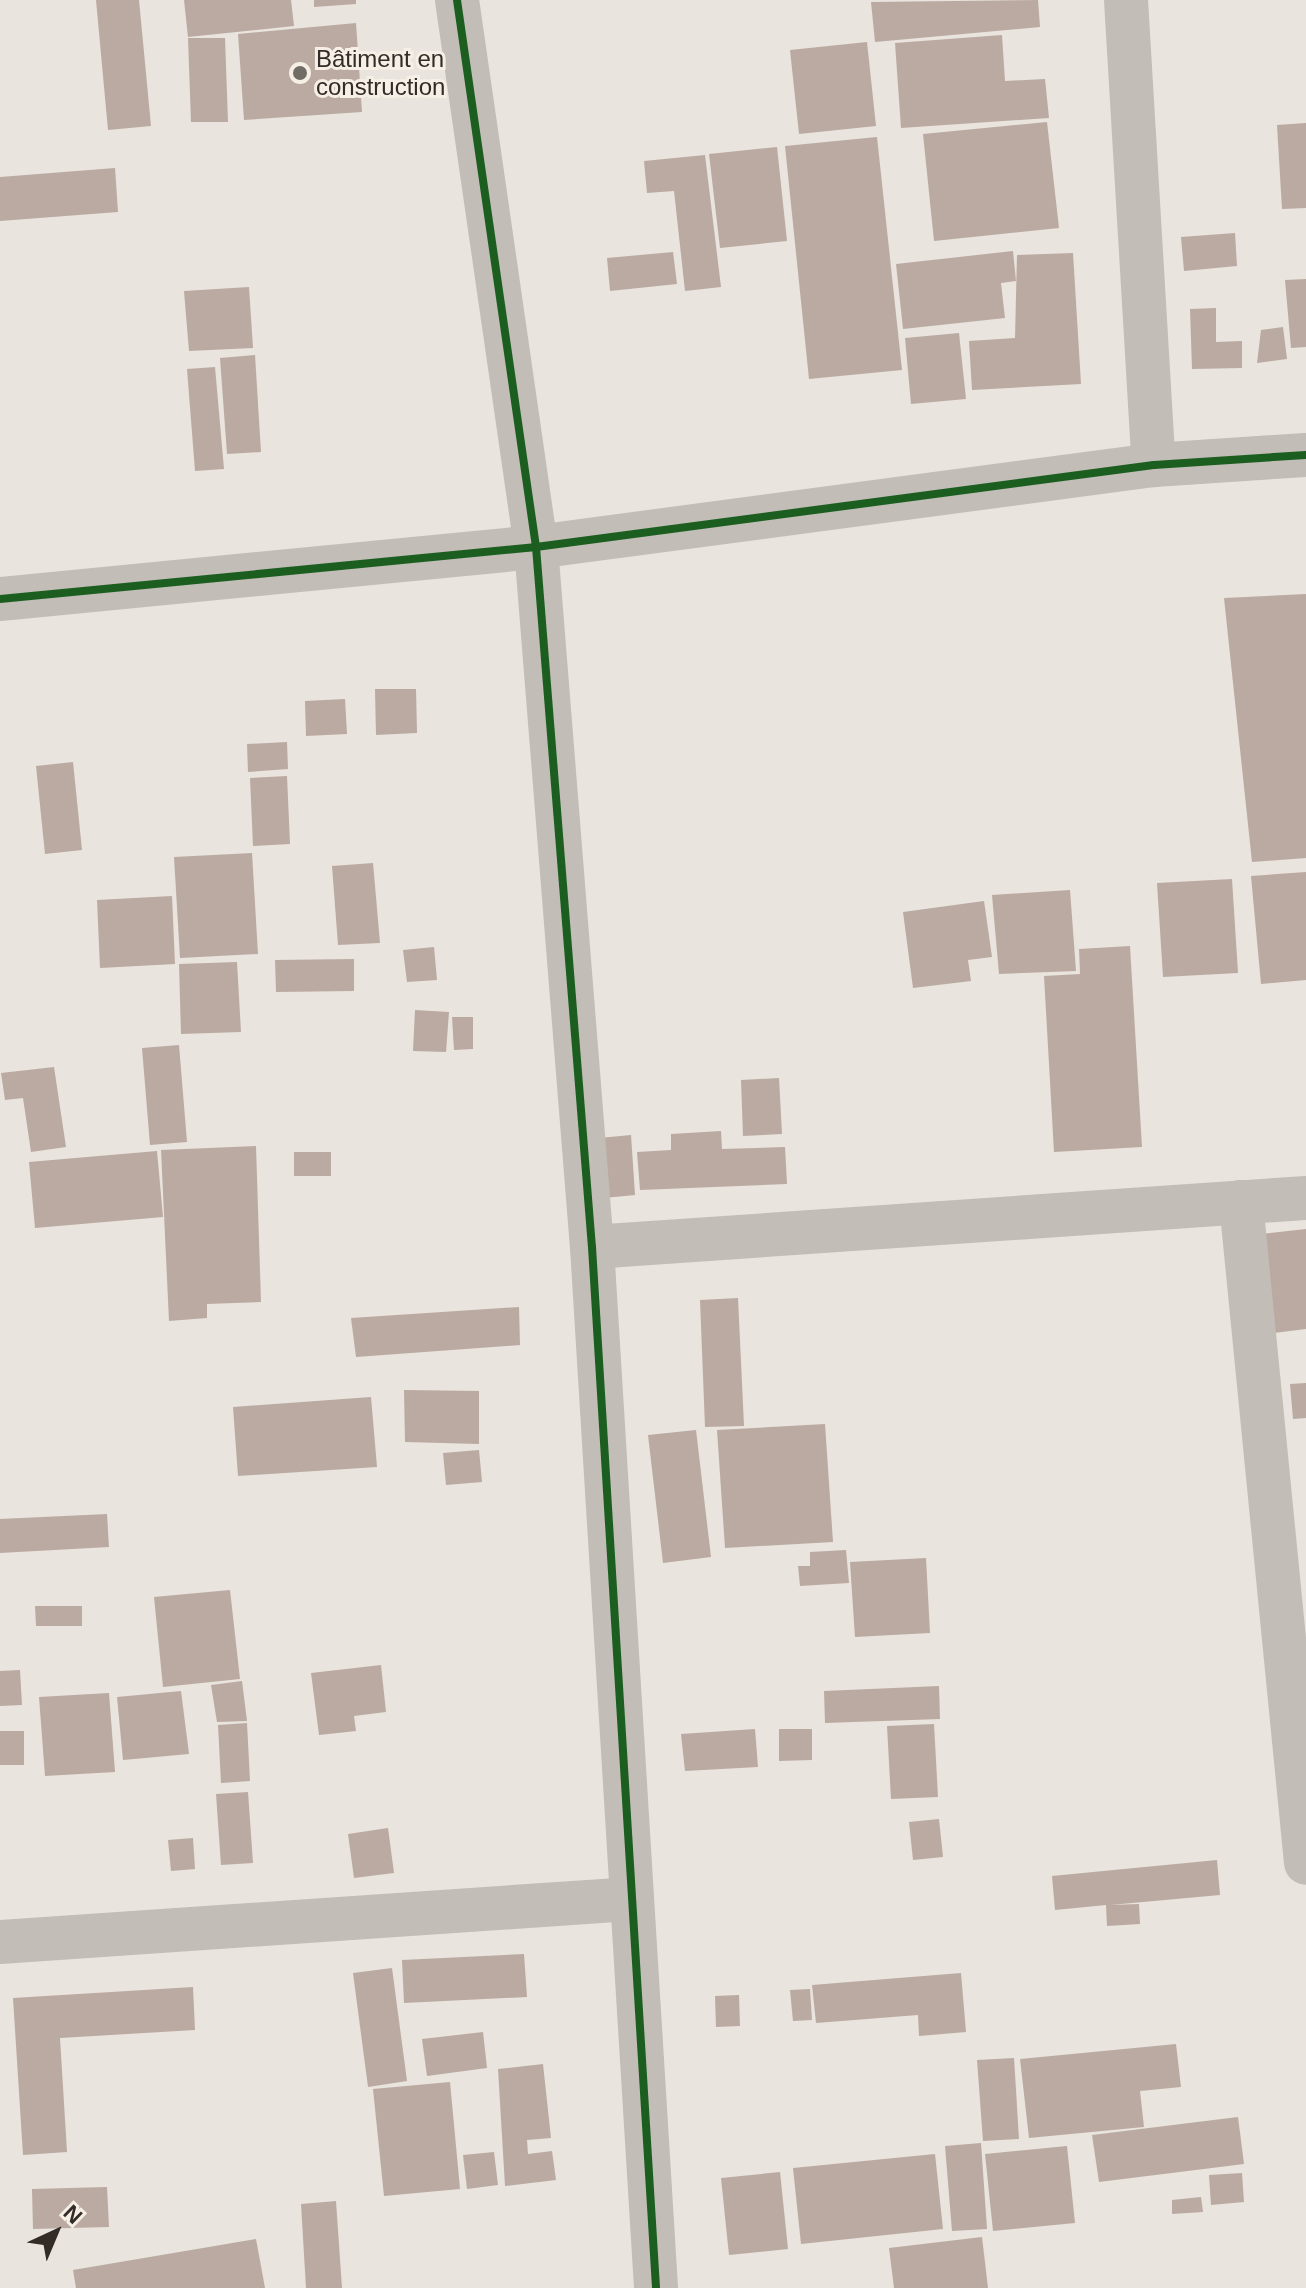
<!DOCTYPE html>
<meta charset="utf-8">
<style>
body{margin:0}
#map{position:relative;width:1306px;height:2288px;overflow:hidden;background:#e9e4de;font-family:Helvetica,sans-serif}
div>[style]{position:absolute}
.building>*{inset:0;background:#bbaaa2}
.minor>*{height:44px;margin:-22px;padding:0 22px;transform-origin:22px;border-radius:22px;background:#c2bdb7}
.cycleway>*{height:8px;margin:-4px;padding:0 4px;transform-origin:4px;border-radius:4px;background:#1b5e20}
.dots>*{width:22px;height:22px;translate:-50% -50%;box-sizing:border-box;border:4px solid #f6efe5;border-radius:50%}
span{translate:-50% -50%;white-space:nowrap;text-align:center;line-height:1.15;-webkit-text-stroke:6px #f6efe5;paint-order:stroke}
.poi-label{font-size:24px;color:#322b27}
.left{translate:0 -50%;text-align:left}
.north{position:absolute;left:16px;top:2192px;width:80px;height:80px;-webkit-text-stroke:6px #f6efe5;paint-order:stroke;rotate:44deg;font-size:22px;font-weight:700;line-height:32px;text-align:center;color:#322b27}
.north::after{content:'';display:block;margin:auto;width:28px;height:36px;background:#322b27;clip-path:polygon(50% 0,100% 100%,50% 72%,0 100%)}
</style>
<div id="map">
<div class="building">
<i style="clip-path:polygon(96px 0,139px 0,151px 126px,108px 130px)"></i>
<i style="clip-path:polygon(184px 0,291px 0,294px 26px,188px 37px)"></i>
<i style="clip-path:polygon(314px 0,356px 0,356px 4px,314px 7px)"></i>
<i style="clip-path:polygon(1038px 0,1040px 27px,875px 42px,871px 2px)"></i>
<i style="clip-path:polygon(356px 23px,362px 112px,244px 120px,238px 34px)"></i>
<i style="clip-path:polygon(1002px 35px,1005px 81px,1045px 79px,1049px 118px,901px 128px,895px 43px)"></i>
<i style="clip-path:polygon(188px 38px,225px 38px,228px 122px,191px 122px)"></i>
<i style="clip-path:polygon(867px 42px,876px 126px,799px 134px,790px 50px)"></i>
<i style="clip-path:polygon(1047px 122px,1059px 228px,934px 241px,923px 134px)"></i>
<i style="clip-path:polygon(1306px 123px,1306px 208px,1282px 209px,1277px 125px)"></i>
<i style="clip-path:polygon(877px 137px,902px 370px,809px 379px,785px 146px)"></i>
<i style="clip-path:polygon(777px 147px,787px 241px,720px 248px,709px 154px)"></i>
<i style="clip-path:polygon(705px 155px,721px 287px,685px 291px,674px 191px,647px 193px,644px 161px)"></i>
<i style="clip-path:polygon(115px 168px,118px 212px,0 221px,0 177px)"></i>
<i style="clip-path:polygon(1235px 233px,1237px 266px,1184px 271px,1181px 237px)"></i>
<i style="clip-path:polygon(1013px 251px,1016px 281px,1001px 283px,1005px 318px,903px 329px,896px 264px)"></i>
<i style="clip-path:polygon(673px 252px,677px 284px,610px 291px,607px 258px)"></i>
<i style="clip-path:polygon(1073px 253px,1081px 384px,972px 390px,969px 341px,1015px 338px,1017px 255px)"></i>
<i style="clip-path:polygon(1306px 279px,1306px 347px,1291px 348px,1285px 280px)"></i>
<i style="clip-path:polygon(249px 287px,253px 348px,189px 351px,184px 291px)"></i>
<i style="clip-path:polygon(1216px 308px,1216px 342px,1242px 341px,1242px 368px,1192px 369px,1190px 309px)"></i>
<i style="clip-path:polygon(1283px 327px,1287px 359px,1257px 363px,1261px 330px)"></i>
<i style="clip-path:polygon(959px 333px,966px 399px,911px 404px,905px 338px)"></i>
<i style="clip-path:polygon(255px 355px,261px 452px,227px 454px,220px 358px)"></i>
<i style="clip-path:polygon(215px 367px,224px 469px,195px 471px,187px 369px)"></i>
<i style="clip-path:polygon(1306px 594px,1306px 858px,1252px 862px,1224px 598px)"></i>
<i style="clip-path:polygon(375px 689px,416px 689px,417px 733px,376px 735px)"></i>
<i style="clip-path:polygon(345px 699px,347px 734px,306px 736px,305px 701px)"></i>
<i style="clip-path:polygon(287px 742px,288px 769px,248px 772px,247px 744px)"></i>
<i style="clip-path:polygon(73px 762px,82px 850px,45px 854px,36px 766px)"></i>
<i style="clip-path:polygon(287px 776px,290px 844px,253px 846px,250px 778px)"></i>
<i style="clip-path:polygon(252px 853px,258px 954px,180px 958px,174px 857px)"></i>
<i style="clip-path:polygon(373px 863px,380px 943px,338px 945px,332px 866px)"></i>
<i style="clip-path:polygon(1306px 872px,1306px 980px,1261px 984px,1251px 876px)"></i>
<i style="clip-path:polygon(1232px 879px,1238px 973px,1163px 977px,1157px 883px)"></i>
<i style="clip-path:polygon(1070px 890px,1076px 971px,999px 974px,992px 895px)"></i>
<i style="clip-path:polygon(172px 896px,175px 964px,100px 968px,97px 900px)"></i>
<i style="clip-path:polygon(984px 901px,992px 957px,968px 960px,971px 981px,913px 988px,903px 912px)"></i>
<i style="clip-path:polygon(1130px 946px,1142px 1147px,1054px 1152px,1044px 976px,1080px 974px,1079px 949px)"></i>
<i style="clip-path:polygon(434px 947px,437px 980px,407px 982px,403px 950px)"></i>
<i style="clip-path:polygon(354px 959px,354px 991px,276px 992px,275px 960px)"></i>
<i style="clip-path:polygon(237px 962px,241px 1032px,181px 1034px,179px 964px)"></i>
<i style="clip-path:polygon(415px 1010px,449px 1012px,446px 1052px,413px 1051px)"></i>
<i style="clip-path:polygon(452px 1017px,473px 1017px,473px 1049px,454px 1050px)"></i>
<i style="clip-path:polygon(179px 1045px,187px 1142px,150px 1145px,142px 1048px)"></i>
<i style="clip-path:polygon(54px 1067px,66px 1147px,31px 1152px,23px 1098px,5px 1100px,1px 1073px)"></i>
<i style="clip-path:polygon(779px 1078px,782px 1134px,743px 1136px,741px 1080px)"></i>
<i style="clip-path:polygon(721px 1131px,722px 1149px,785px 1147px,787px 1184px,640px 1190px,637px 1152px,671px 1150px,671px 1134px)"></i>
<i style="clip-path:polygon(631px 1135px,635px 1195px,604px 1198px,599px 1138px)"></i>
<i style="clip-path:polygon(256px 1146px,261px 1302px,207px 1304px,207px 1318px,169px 1321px,161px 1150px)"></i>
<i style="clip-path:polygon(157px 1151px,163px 1217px,35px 1228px,29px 1162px)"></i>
<i style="clip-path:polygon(294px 1152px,331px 1152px,331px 1176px,294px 1176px)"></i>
<i style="clip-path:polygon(1306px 1229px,1306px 1329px,1274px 1333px,1262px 1234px)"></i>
<i style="clip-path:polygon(738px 1298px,744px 1426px,705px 1427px,700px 1300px)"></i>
<i style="clip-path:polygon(519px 1307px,520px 1345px,356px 1357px,351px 1318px)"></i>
<i style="clip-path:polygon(1306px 1383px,1306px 1418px,1293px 1419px,1290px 1384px)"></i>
<i style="clip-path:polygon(404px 1390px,479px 1391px,479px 1444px,405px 1442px)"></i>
<i style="clip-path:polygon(371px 1397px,377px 1467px,238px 1476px,233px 1407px)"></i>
<i style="clip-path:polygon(825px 1424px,833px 1542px,725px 1548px,717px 1430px)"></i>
<i style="clip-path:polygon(696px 1430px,711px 1557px,663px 1563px,648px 1435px)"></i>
<i style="clip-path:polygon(479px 1450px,482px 1482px,446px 1485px,443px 1453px)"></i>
<i style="clip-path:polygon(107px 1514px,109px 1547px,0 1553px,0 1519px)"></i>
<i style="clip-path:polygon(846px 1550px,849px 1583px,800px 1586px,798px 1566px,810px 1566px,810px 1552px)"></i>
<i style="clip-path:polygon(926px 1558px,930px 1633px,855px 1637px,850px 1562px)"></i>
<i style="clip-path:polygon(230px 1590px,240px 1679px,163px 1687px,154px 1597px)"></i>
<i style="clip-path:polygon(35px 1606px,82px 1606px,82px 1626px,36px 1626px)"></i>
<i style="clip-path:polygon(381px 1665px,386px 1712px,354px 1716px,356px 1731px,319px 1735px,311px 1673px)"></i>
<i style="clip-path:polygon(20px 1670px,22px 1705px,0 1706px,0 1671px)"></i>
<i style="clip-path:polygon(242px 1681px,247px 1721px,217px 1722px,211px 1685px)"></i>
<i style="clip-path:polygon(939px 1686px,940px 1719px,825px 1723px,824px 1691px)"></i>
<i style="clip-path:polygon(181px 1691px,189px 1754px,123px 1760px,117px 1697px)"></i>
<i style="clip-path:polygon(109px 1693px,115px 1772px,45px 1776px,39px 1697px)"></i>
<i style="clip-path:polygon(247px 1723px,250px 1781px,221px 1783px,218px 1725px)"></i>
<i style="clip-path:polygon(934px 1724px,938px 1797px,891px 1799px,887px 1726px)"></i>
<i style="clip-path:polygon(755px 1729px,758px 1767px,685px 1771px,681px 1734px)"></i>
<i style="clip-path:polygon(779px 1729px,812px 1729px,812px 1760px,779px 1761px)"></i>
<i style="clip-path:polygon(0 1731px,24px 1731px,24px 1765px,0 1765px)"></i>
<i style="clip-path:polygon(248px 1792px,253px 1863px,221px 1865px,216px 1794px)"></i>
<i style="clip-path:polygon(939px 1819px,943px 1857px,913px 1860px,909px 1822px)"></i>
<i style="clip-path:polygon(388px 1828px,394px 1873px,354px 1878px,348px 1834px)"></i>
<i style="clip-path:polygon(193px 1838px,195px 1869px,171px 1871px,168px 1840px)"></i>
<i style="clip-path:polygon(1217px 1860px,1220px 1895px,1110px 1905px,1139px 1904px,1140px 1924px,1107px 1926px,1106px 1905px,1055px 1910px,1052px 1876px)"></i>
<i style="clip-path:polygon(524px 1954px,527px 1997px,404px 2003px,402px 1960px)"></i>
<i style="clip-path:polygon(392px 1968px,407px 2081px,368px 2087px,353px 1973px)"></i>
<i style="clip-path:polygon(961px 1973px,966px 2032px,919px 2036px,918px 2015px,816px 2023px,812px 1985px)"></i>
<i style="clip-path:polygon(193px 1987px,195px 2030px,60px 2038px,67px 2152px,23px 2155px,13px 1998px)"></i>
<i style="clip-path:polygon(810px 1989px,812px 2020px,793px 2021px,790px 1990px)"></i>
<i style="clip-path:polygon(739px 1995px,740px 2026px,716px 2027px,715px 1996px)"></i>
<i style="clip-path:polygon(483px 2032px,487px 2068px,427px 2076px,422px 2039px)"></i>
<i style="clip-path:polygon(1176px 2044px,1181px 2087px,1140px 2091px,1144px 2127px,1029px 2138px,1020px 2059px)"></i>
<i style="clip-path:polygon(1014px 2058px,1019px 2139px,983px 2141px,977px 2060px)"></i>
<i style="clip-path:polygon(543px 2064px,551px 2138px,527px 2140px,528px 2154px,552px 2151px,556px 2180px,505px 2186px,498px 2069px)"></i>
<i style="clip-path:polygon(450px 2082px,460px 2189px,384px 2196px,373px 2089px)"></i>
<i style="clip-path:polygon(1238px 2117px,1244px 2164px,1099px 2182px,1092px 2135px)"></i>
<i style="clip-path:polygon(981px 2143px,987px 2229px,952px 2231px,945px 2146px)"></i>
<i style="clip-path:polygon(1067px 2146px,1075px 2223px,993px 2231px,985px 2154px)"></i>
<i style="clip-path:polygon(494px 2152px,498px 2185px,467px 2189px,463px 2155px)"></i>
<i style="clip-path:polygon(935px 2154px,943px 2229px,801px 2244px,793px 2168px)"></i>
<i style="clip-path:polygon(780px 2172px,788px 2249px,729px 2255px,721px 2178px)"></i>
<i style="clip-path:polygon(1242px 2173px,1244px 2202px,1211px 2205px,1209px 2175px)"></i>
<i style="clip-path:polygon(107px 2187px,109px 2227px,33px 2229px,32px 2189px)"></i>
<i style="clip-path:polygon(1201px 2197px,1203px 2212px,1172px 2214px,1172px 2200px)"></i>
<i style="clip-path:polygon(336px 2201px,342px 2288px,306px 2288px,301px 2204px)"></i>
<i style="clip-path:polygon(982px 2237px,988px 2288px,894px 2288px,889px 2248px)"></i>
<i style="clip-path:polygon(256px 2239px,265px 2288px,76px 2288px,73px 2270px)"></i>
</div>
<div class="minor">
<i style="left:457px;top:0;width:553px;rotate:81.78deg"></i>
<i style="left:536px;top:547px;width:702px;rotate:85.43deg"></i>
<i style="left:592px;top:1247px;width:1043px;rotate:86.48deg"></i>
<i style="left:1126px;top:0;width:466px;rotate:86.6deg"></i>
<i style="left:0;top:599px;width:539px;rotate:-5.54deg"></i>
<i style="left:536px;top:547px;width:623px;rotate:-7.56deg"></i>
<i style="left:1154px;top:465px;width:152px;rotate:-3.8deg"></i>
<i style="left:1241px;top:1202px;width:664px;rotate:84.38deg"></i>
<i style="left:592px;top:1247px;width:716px;rotate:-3.93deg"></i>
<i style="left:0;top:1942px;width:631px;rotate:-3.9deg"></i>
</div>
<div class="cycleway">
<i style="left:457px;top:0;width:553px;rotate:81.78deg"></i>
<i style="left:536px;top:547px;width:702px;rotate:85.43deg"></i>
<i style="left:592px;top:1247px;width:1043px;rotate:86.48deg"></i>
<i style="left:0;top:599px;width:539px;rotate:-5.54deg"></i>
<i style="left:536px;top:547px;width:623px;rotate:-7.56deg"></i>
<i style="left:1154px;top:465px;width:152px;rotate:-3.8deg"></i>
</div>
<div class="dots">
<i style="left:300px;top:73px;background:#726c67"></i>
</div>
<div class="poi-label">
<span class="left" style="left:316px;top:73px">Bâtiment en<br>construction</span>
</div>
<div class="north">N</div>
</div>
